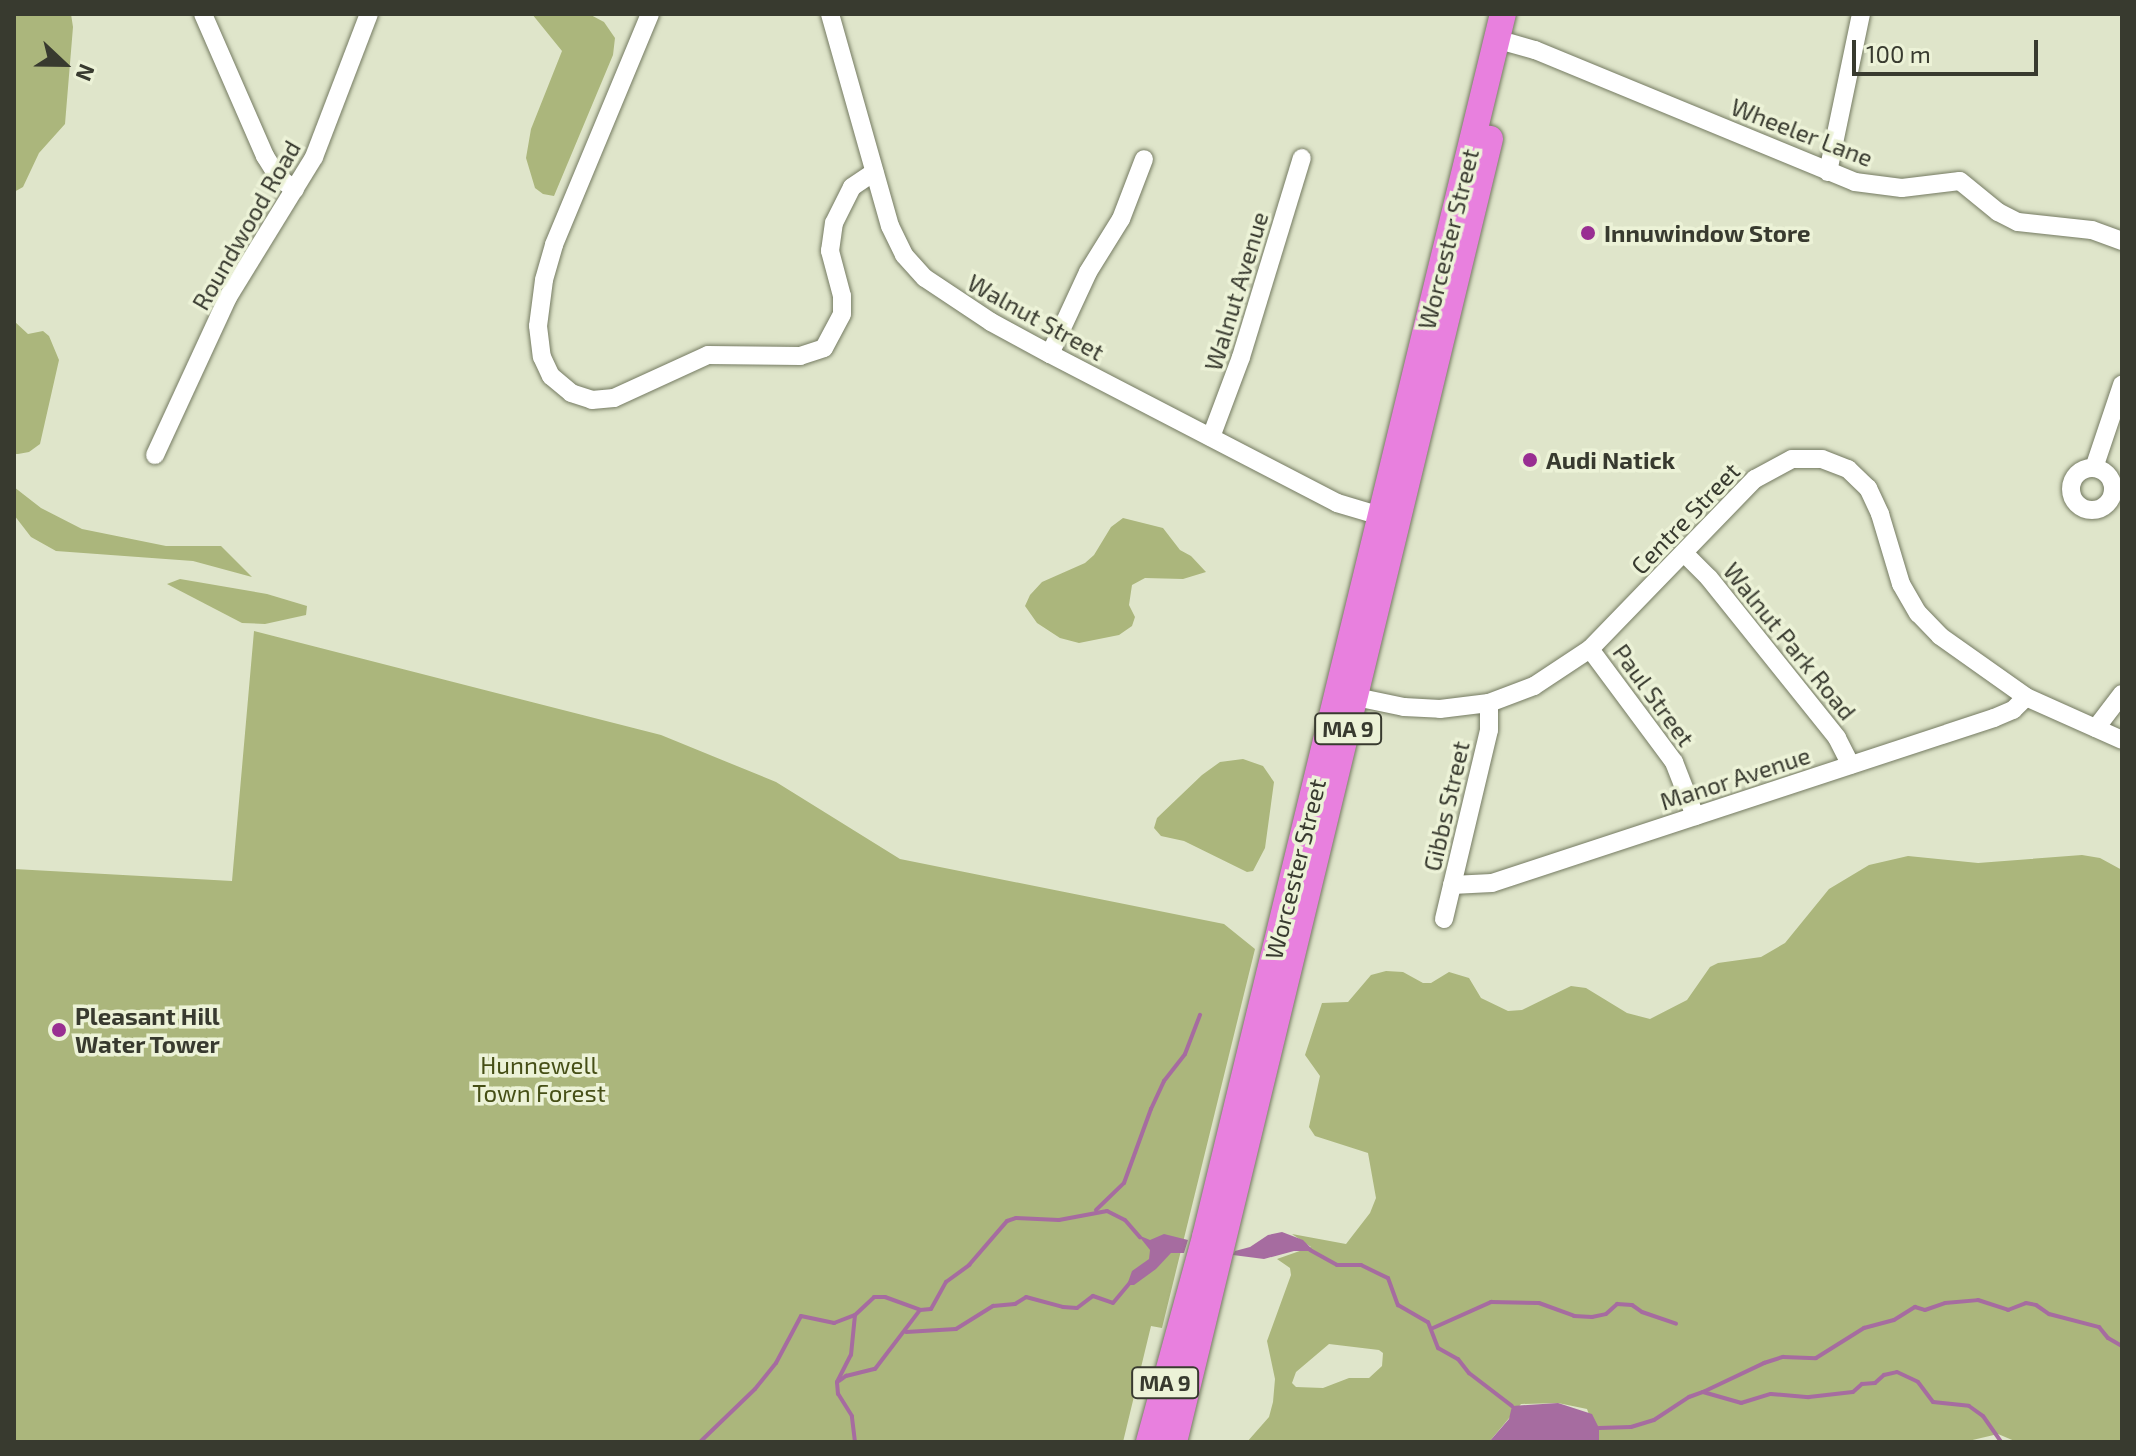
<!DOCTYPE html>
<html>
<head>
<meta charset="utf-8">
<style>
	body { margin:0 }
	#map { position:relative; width:2136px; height:1456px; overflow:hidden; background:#dfe5ca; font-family:"Exo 2",sans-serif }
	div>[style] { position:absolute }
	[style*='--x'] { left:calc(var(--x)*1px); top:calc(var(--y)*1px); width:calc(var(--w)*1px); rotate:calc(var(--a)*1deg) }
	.green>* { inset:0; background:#abb67c }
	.water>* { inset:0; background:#a66ca0 }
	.stream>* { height:4px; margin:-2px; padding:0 2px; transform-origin:2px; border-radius:2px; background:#a66ca0 }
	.roads { filter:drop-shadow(0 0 2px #757b62) drop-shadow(0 0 2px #757b62) }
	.minor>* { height:18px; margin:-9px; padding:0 9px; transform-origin:9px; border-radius:9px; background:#fff }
	.minor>.ring { margin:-9px; padding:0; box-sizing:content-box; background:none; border:18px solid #fff; border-radius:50% }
	.highway>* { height:26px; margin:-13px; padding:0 13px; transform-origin:13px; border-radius:13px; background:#e880de }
	.dots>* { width:22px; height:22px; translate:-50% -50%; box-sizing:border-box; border:4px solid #ecf2d7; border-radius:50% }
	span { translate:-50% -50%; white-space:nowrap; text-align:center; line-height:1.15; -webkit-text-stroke:7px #ecf2d7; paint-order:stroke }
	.shield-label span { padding:2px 6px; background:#ecf2d7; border:2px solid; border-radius:6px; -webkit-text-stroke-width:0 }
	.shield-label { font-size:22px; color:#383a2f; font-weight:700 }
	.street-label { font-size:24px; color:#383a2f }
	.poi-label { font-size:24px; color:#383a2f; font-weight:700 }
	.left { translate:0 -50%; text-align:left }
	.park-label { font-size:24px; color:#464f16 }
	.frame { position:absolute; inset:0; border:16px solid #383a2f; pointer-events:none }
	.north { position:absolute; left:24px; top:24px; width:80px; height:80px; -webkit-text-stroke:6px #ecf2d7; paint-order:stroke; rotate:112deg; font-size:22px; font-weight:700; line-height:32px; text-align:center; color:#383a2f }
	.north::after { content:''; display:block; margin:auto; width:28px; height:36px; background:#383a2f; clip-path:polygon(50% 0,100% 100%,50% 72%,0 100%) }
	.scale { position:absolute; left:1852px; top:40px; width:186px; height:36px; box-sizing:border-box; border:4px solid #383a2f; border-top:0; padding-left:10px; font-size:24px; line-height:28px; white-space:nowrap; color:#383a2f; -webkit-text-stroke:6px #ecf2d7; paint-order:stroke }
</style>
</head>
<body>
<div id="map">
	<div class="green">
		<i style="clip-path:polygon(14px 14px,71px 14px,73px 27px,65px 124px,39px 153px,23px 187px,14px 192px)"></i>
		<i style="clip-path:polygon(532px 14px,589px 14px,604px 22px,615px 38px,613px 55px,554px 196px,543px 194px,535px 188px,526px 158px,531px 129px,562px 51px)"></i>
		<i style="clip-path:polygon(14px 321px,28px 334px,43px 331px,49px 336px,59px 360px,40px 444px,29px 452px,18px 454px,14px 454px)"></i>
		<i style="clip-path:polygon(14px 487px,41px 508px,82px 529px,166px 546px,221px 546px,252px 577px,193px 561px,56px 551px,31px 537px,14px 515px)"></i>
		<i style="clip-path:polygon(1123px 518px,1163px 528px,1180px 550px,1191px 556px,1206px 572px,1183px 579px,1145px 578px,1132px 585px,1129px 605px,1135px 617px,1132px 626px,1119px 635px,1079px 643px,1060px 638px,1037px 623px,1025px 606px,1030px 595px,1042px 582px,1085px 563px,1094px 555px,1111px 527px)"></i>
		<i style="clip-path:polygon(180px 579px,267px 594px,307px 606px,306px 615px,265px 624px,242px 623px,167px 584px)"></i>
		<i style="clip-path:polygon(254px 631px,661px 735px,776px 782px,900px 859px,1224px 924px,1255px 949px,1162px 1328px,1151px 1326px,1123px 1442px,14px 1442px,14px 869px,232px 881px)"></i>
		<i style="clip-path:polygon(1243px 759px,1263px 766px,1274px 782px,1265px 848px,1253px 871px,1247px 872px,1184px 841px,1161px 836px,1154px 828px,1157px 818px,1202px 775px,1220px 762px)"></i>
		<i style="clip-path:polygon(evenodd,2082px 855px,2100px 858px,2122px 870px,2122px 1442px,2017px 1442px,1998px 1434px,1964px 1442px,1599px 1442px,1587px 1409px,1558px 1403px,1521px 1404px,1489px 1442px,1247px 1442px,1269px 1417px,1273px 1402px,1275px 1379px,1267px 1341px,1291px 1275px,1290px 1268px,1277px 1259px,1311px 1247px,1292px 1234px,1346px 1244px,1370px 1213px,1376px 1198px,1368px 1153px,1315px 1136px,1309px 1127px,1320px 1076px,1305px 1055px,1322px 1003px,1348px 1002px,1371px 975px,1386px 971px,1403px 972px,1423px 983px,1431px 983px,1449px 972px,1469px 978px,1481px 998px,1508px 1011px,1522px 1010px,1571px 986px,1586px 988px,1627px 1013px,1650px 1019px,1687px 1000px,1710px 967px,1718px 963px,1761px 957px,1785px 943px,1829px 889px,1869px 865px,1908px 856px,1978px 863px,2082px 855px,1329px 1344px,1379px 1350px,1383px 1353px,1382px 1366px,1369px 1378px,1349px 1378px,1323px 1388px,1296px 1387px,1292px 1383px,1296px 1372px,1329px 1344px)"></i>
	</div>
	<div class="water">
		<i style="clip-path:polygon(1282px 1232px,1303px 1240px,1314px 1251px,1294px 1251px,1264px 1259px,1233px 1255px,1235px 1251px,1250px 1247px,1268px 1235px)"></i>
		<i style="clip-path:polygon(1164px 1234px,1188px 1240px,1184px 1253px,1171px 1253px,1156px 1269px,1134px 1285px,1127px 1285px,1132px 1271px,1149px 1259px,1150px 1250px,1138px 1235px,1150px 1240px)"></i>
		<i style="clip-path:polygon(1558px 1403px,1592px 1414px,1599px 1428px,1599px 1442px,1489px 1442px,1509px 1419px,1512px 1406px)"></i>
	</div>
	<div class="stream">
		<i style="--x:1096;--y:1210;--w:39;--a:-44"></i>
		<i style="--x:1124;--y:1183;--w:79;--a:-70"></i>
		<i style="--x:1151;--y:1109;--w:31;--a:-65"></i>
		<i style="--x:1164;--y:1081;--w:34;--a:-52"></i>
		<i style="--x:1185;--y:1054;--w:42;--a:-69"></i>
		<i style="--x:1310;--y:1250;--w:31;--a:29"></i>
		<i style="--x:1337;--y:1265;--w:24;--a:0"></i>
		<i style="--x:1361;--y:1265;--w:30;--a:26"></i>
		<i style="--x:1388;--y:1278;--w:29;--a:70"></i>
		<i style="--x:1398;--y:1305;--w:34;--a:30"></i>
		<i style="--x:1428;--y:1322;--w:28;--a:69"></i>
		<i style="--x:1438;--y:1348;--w:23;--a:29"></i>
		<i style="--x:1458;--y:1359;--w:18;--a:52"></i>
		<i style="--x:1469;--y:1373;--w:54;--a:37.5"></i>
		<i style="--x:1433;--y:1328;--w:64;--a:-24.1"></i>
		<i style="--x:1491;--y:1302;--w:48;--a:1.2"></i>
		<i style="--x:1539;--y:1303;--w:37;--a:20"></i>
		<i style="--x:1574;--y:1316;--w:18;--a:3"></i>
		<i style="--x:1592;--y:1317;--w:14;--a:-12"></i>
		<i style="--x:1606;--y:1314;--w:15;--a:-42"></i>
		<i style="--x:1617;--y:1304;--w:15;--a:4"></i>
		<i style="--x:1632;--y:1305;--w:12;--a:35"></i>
		<i style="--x:1642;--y:1312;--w:36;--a:19"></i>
		<i style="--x:906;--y:1332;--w:50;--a:-3.4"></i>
		<i style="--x:956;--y:1329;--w:44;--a:-31.9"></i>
		<i style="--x:993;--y:1306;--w:22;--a:-5"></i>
		<i style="--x:1015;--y:1304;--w:13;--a:-32"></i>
		<i style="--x:1026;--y:1297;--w:38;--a:15"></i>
		<i style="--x:1063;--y:1307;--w:14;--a:4"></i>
		<i style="--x:1077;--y:1308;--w:20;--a:-37"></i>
		<i style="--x:1093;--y:1296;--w:21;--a:19"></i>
		<i style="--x:1113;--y:1303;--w:26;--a:-50"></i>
		<i style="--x:839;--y:1381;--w:9;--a:-36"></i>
		<i style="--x:846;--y:1376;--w:30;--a:-14"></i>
		<i style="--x:875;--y:1369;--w:74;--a:-52.7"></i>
		<i style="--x:1703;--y:1392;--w:68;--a:-25.4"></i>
		<i style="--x:1764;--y:1363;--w:20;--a:-18"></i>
		<i style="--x:1783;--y:1357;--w:33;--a:2"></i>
		<i style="--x:1816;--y:1358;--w:57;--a:-32"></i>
		<i style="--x:1864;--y:1328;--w:31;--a:-15"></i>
		<i style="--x:1894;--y:1320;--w:25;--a:-32"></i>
		<i style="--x:1915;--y:1307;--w:10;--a:17"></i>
		<i style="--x:1925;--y:1310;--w:21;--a:-19"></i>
		<i style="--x:1945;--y:1303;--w:33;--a:-5"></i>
		<i style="--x:1978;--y:1300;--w:32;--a:18"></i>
		<i style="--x:2008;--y:1310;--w:19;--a:-21"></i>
		<i style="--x:2026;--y:1303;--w:10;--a:11"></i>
		<i style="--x:2036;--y:1305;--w:16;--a:35"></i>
		<i style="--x:2049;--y:1314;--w:52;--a:14.6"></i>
		<i style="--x:2099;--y:1327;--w:14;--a:51"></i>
		<i style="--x:2108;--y:1338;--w:16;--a:30"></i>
		<i style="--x:1599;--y:1428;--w:32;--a:-2"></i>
		<i style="--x:1631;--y:1427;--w:24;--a:-17"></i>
		<i style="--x:1654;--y:1420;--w:42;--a:-33.3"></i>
		<i style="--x:1689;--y:1397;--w:15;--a:-20"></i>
		<i style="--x:1703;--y:1392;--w:40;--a:16"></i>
		<i style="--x:1741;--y:1403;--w:31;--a:-17"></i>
		<i style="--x:1771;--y:1394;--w:38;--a:5"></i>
		<i style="--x:1809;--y:1397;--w:44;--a:-6.5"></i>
		<i style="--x:1853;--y:1392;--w:12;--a:-42"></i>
		<i style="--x:1862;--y:1384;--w:13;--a:-4"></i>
		<i style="--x:1875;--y:1383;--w:12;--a:-42"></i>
		<i style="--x:1884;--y:1375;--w:13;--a:-13"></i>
		<i style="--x:1897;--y:1372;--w:23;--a:25"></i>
		<i style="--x:1918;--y:1382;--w:25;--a:53"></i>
		<i style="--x:1933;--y:1402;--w:36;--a:6"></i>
		<i style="--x:1969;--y:1406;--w:17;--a:36"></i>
		<i style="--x:1983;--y:1416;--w:32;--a:55"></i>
		<i style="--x:700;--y:1442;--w:76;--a:-43.9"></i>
		<i style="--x:755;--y:1389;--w:33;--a:-51"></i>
		<i style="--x:776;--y:1363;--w:53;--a:-62"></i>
		<i style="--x:801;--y:1316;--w:34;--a:12"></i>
		<i style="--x:834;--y:1323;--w:22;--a:-21"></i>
		<i style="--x:855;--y:1442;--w:26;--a:-97"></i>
		<i style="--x:852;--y:1416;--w:26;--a:-122"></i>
		<i style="--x:838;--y:1394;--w:12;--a:-95"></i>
		<i style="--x:837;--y:1382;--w:30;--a:-63"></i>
		<i style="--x:851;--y:1355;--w:40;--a:-84.3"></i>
		<i style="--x:855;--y:1315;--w:26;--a:-43"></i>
		<i style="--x:874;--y:1297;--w:11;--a:0"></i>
		<i style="--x:885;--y:1297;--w:37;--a:20"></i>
		<i style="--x:920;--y:1310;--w:11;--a:-5"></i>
		<i style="--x:931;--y:1309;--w:31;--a:-61"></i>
		<i style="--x:946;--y:1282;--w:29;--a:-36"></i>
		<i style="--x:969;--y:1265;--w:58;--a:-49.2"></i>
		<i style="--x:1007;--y:1221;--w:9;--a:-18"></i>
		<i style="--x:1016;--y:1218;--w:43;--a:2.7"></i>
		<i style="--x:1059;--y:1220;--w:49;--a:-10.6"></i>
		<i style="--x:1107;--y:1211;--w:20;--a:27"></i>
		<i style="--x:1125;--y:1220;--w:23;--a:49"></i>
	</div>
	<div class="roads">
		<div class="minor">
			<i style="--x:203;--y:14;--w:155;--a:66.4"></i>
			<i style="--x:265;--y:156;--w:25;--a:58"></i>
			<i style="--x:278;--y:177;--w:21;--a:37"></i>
			<i style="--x:650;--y:14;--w:250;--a:112.6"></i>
			<i style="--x:554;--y:245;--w:36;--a:106"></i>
			<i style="--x:544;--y:280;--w:46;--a:97.4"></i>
			<i style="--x:538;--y:326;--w:31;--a:83"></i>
			<i style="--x:542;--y:357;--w:21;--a:65"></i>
			<i style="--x:551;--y:376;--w:26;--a:40"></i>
			<i style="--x:571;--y:393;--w:22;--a:18"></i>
			<i style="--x:592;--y:400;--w:22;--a:-5"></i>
			<i style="--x:614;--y:398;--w:103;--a:-24.6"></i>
			<i style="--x:708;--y:355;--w:92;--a:0.6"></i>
			<i style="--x:800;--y:356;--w:25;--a:-18"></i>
			<i style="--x:824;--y:348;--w:38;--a:-62"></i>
			<i style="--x:842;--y:314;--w:18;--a:-90"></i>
			<i style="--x:842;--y:296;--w:47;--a:-104.9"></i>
			<i style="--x:830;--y:251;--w:28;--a:-82"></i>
			<i style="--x:834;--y:223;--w:40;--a:-63.4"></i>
			<i style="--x:852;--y:187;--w:27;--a:-34"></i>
			<i style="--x:830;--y:14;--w:220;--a:74.2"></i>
			<i style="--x:890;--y:226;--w:32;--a:64"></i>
			<i style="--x:904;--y:255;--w:31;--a:48"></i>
			<i style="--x:925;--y:278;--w:79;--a:33.7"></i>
			<i style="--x:991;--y:322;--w:67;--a:28.5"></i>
			<i style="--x:1050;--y:354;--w:323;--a:27.4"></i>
			<i style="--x:1337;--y:503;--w:46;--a:16.5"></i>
			<i style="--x:1510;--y:43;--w:26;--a:16"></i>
			<i style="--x:1535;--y:50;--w:346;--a:22.4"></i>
			<i style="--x:1855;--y:182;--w:47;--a:7.3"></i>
			<i style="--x:1902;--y:188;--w:58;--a:-6.9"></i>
			<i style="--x:1960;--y:181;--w:49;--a:39.2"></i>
			<i style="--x:1998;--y:212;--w:22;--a:27"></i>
			<i style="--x:2018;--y:222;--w:74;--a:6.2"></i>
			<i style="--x:2092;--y:230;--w:32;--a:20"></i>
			<i style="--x:1828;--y:172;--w:161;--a:-78.2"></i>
			<i style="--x:1050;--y:354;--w:90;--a:-65.1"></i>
			<i style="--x:1088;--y:272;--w:62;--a:-58.1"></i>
			<i style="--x:1121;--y:219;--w:64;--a:-69"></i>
			<i style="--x:1211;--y:437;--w:85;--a:-69.4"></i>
			<i style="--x:1241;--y:357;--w:208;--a:-73"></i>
			<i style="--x:155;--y:455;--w:174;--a:-65.2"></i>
			<i style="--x:228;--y:297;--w:164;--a:-58.4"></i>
			<i style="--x:314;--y:157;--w:153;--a:-69"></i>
			<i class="ring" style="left:2071px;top:468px;width:24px;height:24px"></i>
			<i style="--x:2094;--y:468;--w:88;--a:-71.4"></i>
			<i style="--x:1684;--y:553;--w:35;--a:45"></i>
			<i style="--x:1709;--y:578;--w:205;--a:51.3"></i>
			<i style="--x:1837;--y:738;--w:30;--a:63"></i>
			<i style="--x:1590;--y:649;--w:141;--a:53.4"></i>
			<i style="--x:1674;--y:762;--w:58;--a:68.7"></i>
			<i style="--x:1356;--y:697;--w:49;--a:11.8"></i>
			<i style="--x:1404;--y:707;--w:36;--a:3"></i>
			<i style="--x:1440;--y:709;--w:49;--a:-7"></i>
			<i style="--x:1489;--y:703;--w:48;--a:-20.7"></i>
			<i style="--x:1534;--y:686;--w:67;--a:-33.5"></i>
			<i style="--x:1590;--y:649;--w:237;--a:-45.9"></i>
			<i style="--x:1755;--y:479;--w:42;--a:-28.4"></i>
			<i style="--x:1792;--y:459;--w:30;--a:0"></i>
			<i style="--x:1822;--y:459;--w:28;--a:21"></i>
			<i style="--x:1848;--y:469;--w:28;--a:44"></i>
			<i style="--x:1868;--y:488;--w:29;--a:65"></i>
			<i style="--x:1880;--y:514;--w:73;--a:73.3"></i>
			<i style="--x:1901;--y:584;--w:34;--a:60"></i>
			<i style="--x:1918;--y:613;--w:32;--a:46"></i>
			<i style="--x:1940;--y:636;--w:105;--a:35.3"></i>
			<i style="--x:2026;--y:697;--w:105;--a:24.1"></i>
			<i style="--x:2096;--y:728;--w:43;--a:-52.6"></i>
			<i style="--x:1452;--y:885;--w:40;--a:-2.9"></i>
			<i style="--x:1492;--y:883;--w:528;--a:-18.19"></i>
			<i style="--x:1994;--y:718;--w:21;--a:-23"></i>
			<i style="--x:2013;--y:710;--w:18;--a:-45"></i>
			<i style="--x:1444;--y:919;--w:194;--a:-76.6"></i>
			<i style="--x:1489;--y:730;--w:27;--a:-90"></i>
		</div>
		<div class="highway">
			<i style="--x:1149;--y:1442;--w:213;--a:-74.7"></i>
			<i style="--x:1205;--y:1237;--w:1259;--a:-76.31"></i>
			<i style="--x:1174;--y:1442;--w:1341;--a:-76.37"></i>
		</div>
	</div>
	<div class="dots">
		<i style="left:1588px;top:233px;background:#992f92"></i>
		<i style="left:1530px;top:460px;background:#992f92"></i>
		<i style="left:59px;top:1030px;background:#992f92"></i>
	</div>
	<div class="shield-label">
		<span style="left:1348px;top:729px">MA 9</span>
		<span style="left:1165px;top:1383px">MA 9</span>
	</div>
	<div class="street-label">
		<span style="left:1802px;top:132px;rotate:21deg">Wheeler Lane</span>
		<span style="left:246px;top:225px;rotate:-60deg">Roundwood Road</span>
		<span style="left:1448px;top:239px;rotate:-76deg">Worcester Street</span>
		<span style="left:1236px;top:291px;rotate:-73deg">Walnut Avenue</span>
		<span style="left:1036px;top:317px;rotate:29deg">Walnut Street</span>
		<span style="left:1685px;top:518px;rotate:-46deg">Centre Street</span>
		<span style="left:1790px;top:641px;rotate:51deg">Walnut Park Road</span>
		<span style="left:1654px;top:695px;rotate:54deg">Paul Street</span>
		<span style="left:1735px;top:778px;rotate:-18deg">Manor Avenue</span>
		<span style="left:1446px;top:806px;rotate:-77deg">Gibbs Street</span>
		<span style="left:1295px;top:869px;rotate:-76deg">Worcester Street</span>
	</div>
	<div class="poi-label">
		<span class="left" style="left:1604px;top:233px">Innuwindow Store</span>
		<span class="left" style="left:1546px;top:460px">Audi Natick</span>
		<span class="left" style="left:75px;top:1030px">Pleasant Hill<br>Water Tower</span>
	</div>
	<div class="park-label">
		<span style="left:539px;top:1079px">Hunnewell<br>Town Forest</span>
	</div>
	<div class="frame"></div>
	<div class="north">N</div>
	<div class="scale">100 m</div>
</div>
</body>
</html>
